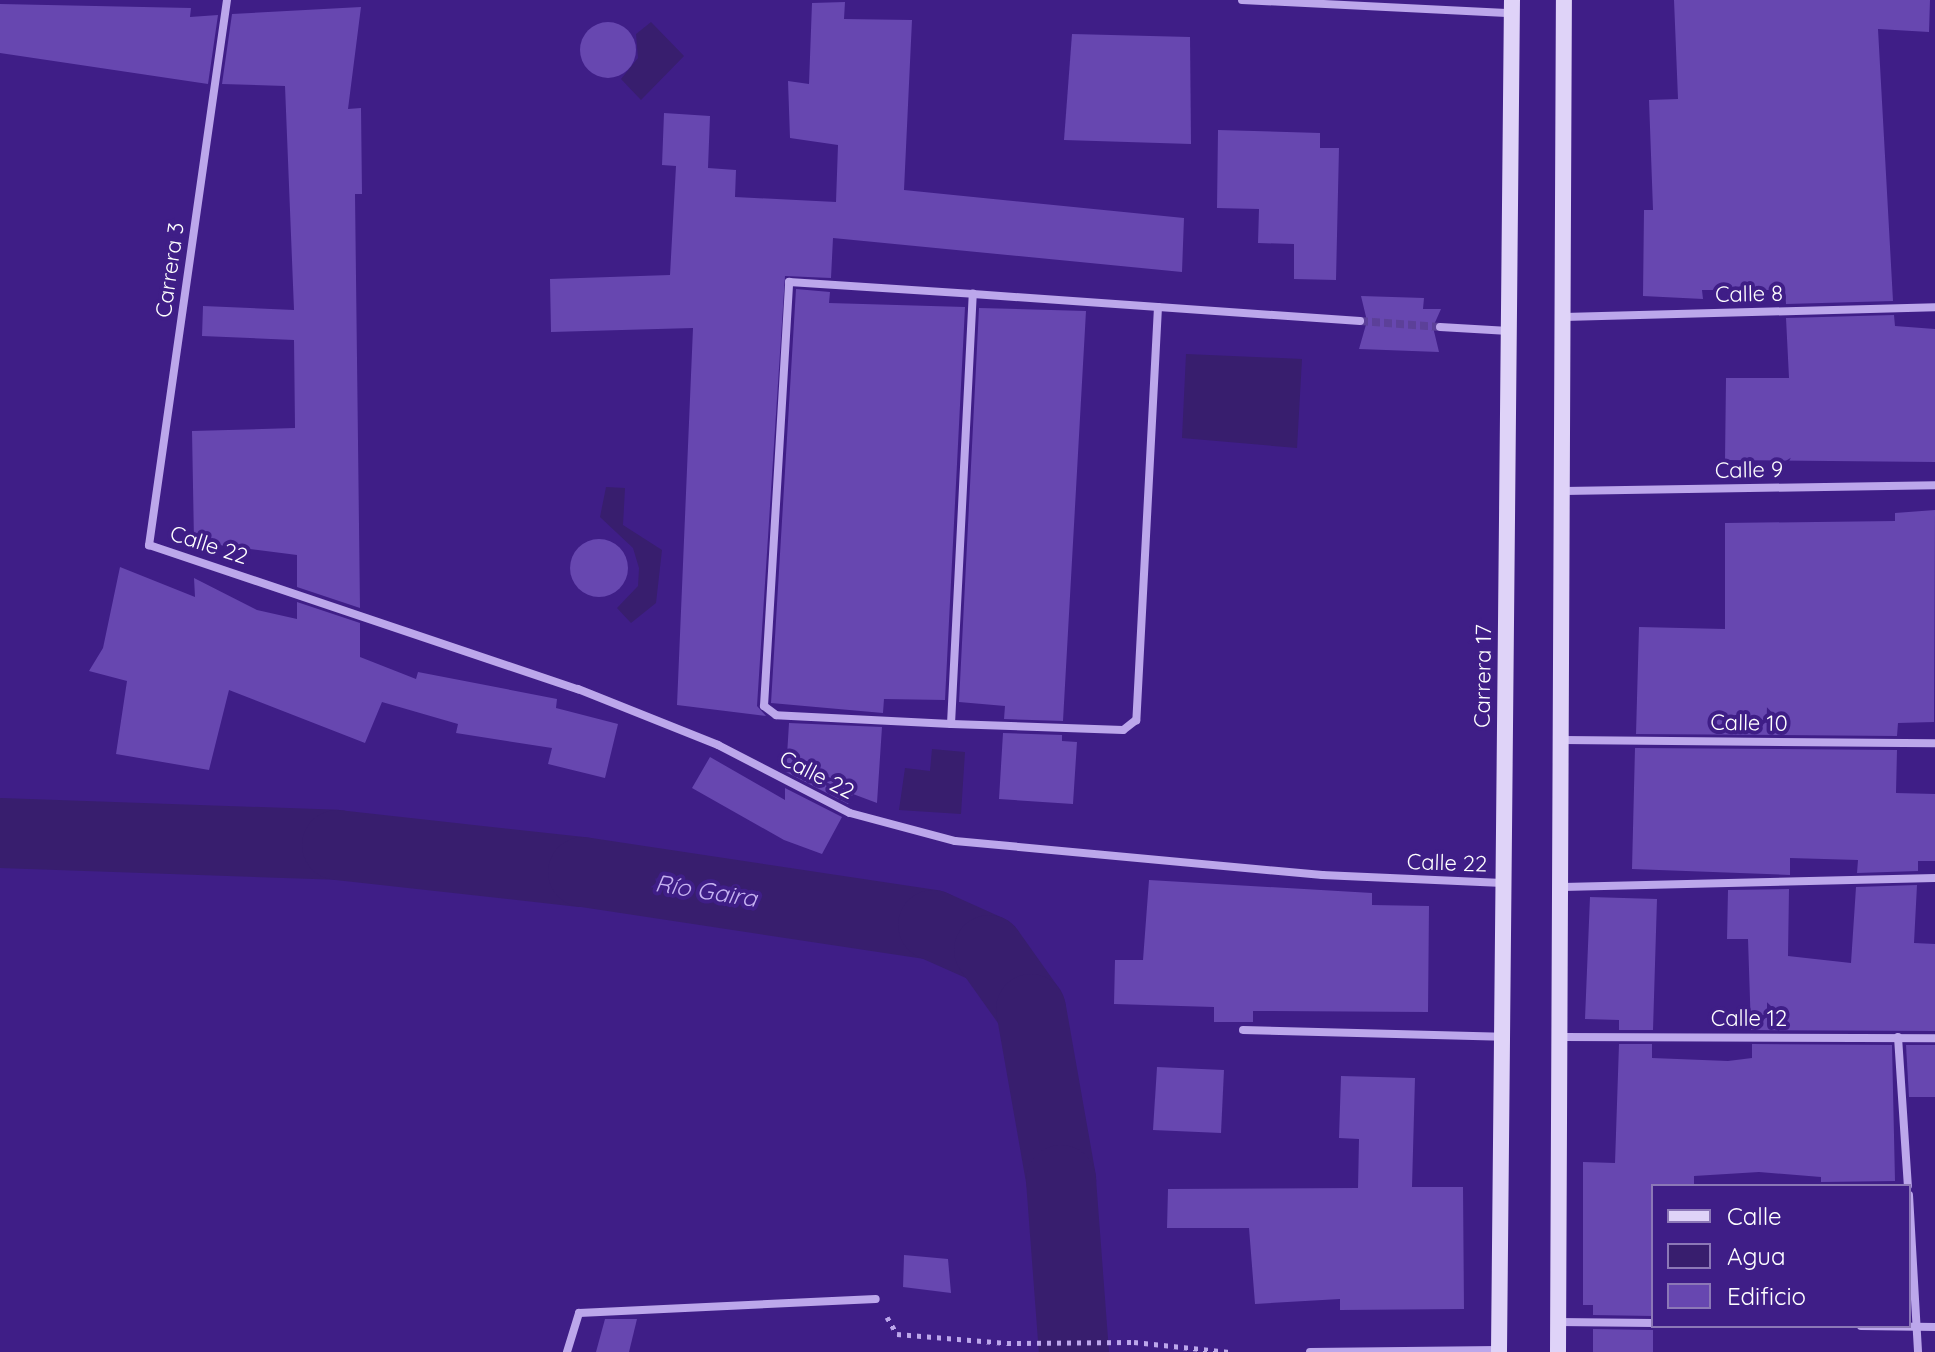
<!DOCTYPE html>
<html>
<head>
<meta charset="utf-8">
<style>
	body { margin:0 }
	#map { position:relative; width:1935px; height:1352px; overflow:hidden; background:#3f1e87; font-family:Quicksand,sans-serif }
	div>[style] { position:absolute }
	[style*='--x'] { left:calc(var(--x)*1px); top:calc(var(--y)*1px); width:calc(var(--w)*1px); rotate:calc(var(--a)*1deg) }
	.water>* { inset:0; background:#381e6e }
	.river>* { height:70px; margin:-35px; padding:0 35px; transform-origin:35px; border-radius:35px; background:#381e6e }
	.building>* { inset:0; background:#6747b0 }
	.round { border-radius:50% }
	.minor-tunnel>* { height:8px; margin-top:-4px; transform-origin:0; background:repeating-linear-gradient(90deg,#5c4099 0 8px,transparent 0 12px) }
	.path>* { height:5px; margin-top:-2.5px; transform-origin:0; background:repeating-linear-gradient(90deg,#bca7eb 0 4px,transparent 0 10px) }
	.minor>* { height:8px; margin:-4px; padding:0 4px; transform-origin:4px; border-radius:4px; background:#bca7eb }
	.secondary>* { height:16px; margin:-8px; padding:0 8px; transform-origin:8px; border-radius:8px; background:#dfd3f8 }
	span { translate:-50% -50%; white-space:nowrap; text-align:center; line-height:1.15; -webkit-text-stroke:8px #3f1e87; paint-order:stroke }
	.street-label { font-size:22px; color:#fff }
	.water-label { font-size:24px; color:#c6b3f2; font-style:italic }
	.legend { position:absolute; left:1651px; top:1184px; width:260px; height:144px; box-sizing:border-box; background:#3f1e87; border:2px solid #8c78b7; margin:0; padding:10px 14px; list-style:none; font-size:24px; color:#fff }
	.legend li { display:flex; align-items:center; gap:16px; height:40px }
	.legend b { width:40px; border:2px solid #8c78b7 }
</style>
</head>
<body>
<div id="map">
	<div class="water">
		<i style="clip-path:polygon(651px 22px,684px 56px,641px 100px,621px 79px,638px 58px,636px 34px)"></i>
		<i style="clip-path:polygon(1186px 354px,1302px 359px,1297px 448px,1182px 438px)"></i>
		<i style="clip-path:polygon(606px 487px,625px 488px,623px 525px,662px 550px,656px 603px,631px 623px,617px 608px,638px 586px,639px 568px,633px 548px,600px 517px)"></i>
		<i style="clip-path:polygon(932px 749px,965px 752px,961px 814px,899px 810px,905px 768px,930px 771px)"></i>
	</div>
	<div class="river">
		<i style="--x:0;--y:833;--w:337;--a:2"></i>
		<i style="--x:337;--y:845;--w:247;--a:6.3"></i>
		<i style="--x:583;--y:872;--w:354;--a:8.6"></i>
		<i style="--x:933;--y:925;--w:61;--a:24.1"></i>
		<i style="--x:989;--y:950;--w:72;--a:54.6"></i>
		<i style="--x:1031;--y:1009;--w:174;--a:80"></i>
		<i style="--x:1061;--y:1180;--w:172;--a:85.7"></i>
	</div>
	<div class="building">
		<i style="clip-path:polygon(1674px 0,1930px 0,1929px 32px,1878px 29px,1893px 301px,1786px 304px,1785px 290px,1702px 290px,1703px 299px,1643px 296px,1644px 210px,1653px 210px,1649px 100px,1678px 99px)"></i>
		<i style="clip-path:polygon(845px 2px,844px 19px,912px 20px,904px 190px,1184px 218px,1182px 272px,833px 238px,831px 278px,785px 276px,757px 706px,766px 716px,677px 705px,693px 328px,551px 332px,550px 279px,670px 275px,676px 166px,662px 165px,664px 113px,710px 116px,708px 168px,736px 170px,735px 197px,836px 202px,838px 145px,790px 138px,788px 81px,809px 84px,812px 3px)"></i>
		<i style="clip-path:polygon(0 4px,191px 8px,190px 17px,218px 15px,208px 84px,0 53px)"></i>
		<i style="clip-path:polygon(361px 7px,348px 109px,361px 108px,362px 194px,355px 194px,360px 608px,297px 587px,297px 555px,194px 542px,192px 431px,295px 428px,294px 340px,202px 336px,203px 306px,294px 310px,285px 86px,222px 84px,232px 14px)"></i>
		<i class="round" style="left:580px;top:22px;width:56px;height:56px"></i>
		<i style="clip-path:polygon(1072px 34px,1190px 37px,1191px 144px,1064px 140px)"></i>
		<i style="clip-path:polygon(1218px 130px,1320px 133px,1320px 148px,1339px 148px,1336px 280px,1294px 279px,1294px 244px,1258px 243px,1259px 209px,1217px 208px)"></i>
		<i style="clip-path:polygon(796px 289px,830px 292px,829px 303px,965px 307px,945px 700px,884px 699px,883px 713px,771px 703px)"></i>
		<i style="clip-path:polygon(1361px 296px,1424px 298px,1423px 309px,1441px 309px,1433px 327px,1439px 352px,1359px 349px,1367px 321px)"></i>
		<i style="clip-path:polygon(979px 308px,1086px 311px,1063px 721px,1004px 719px,1005px 706px,959px 702px)"></i>
		<i style="clip-path:polygon(1894px 315px,1895px 326px,1935px 329px,1935px 462px,1725px 460px,1726px 378px,1789px 378px,1786px 318px)"></i>
		<i style="clip-path:polygon(1935px 510px,1934px 722px,1898px 723px,1897px 736px,1636px 734px,1639px 627px,1725px 629px,1725px 523px,1895px 521px,1895px 513px)"></i>
		<i class="round" style="left:570px;top:539px;width:58px;height:58px"></i>
		<i style="clip-path:polygon(120px 567px,195px 597px,194px 578px,257px 610px,297px 619px,297px 602px,360px 623px,360px 657px,416px 679px,418px 672px,557px 699px,556px 708px,618px 724px,605px 778px,548px 764px,552px 748px,456px 733px,458px 724px,382px 702px,365px 743px,229px 690px,209px 770px,116px 754px,127px 681px,89px 671px,103px 648px)"></i>
		<i style="clip-path:polygon(789px 723px,882px 727px,877px 803px,853px 794px,848px 804px,786px 772px)"></i>
		<i style="clip-path:polygon(1003px 733px,1062px 735px,1062px 741px,1077px 742px,1073px 804px,999px 799px)"></i>
		<i style="clip-path:polygon(1635px 748px,1897px 750px,1896px 793px,1935px 794px,1935px 861px,1918px 861px,1918px 871px,1857px 873px,1858px 860px,1790px 858px,1790px 875px,1632px 869px)"></i>
		<i style="clip-path:polygon(710px 757px,785px 800px,785px 788px,842px 817px,822px 854px,784px 840px,692px 788px)"></i>
		<i style="clip-path:polygon(1149px 880px,1372px 893px,1372px 905px,1429px 906px,1428px 1012px,1253px 1011px,1253px 1022px,1214px 1022px,1214px 1007px,1114px 1004px,1115px 960px,1143px 960px)"></i>
		<i style="clip-path:polygon(1917px 885px,1914px 943px,1935px 944px,1935px 1031px,1751px 1030px,1748px 939px,1727px 939px,1728px 890px,1789px 889px,1788px 956px,1851px 963px,1856px 887px)"></i>
		<i style="clip-path:polygon(1590px 897px,1657px 899px,1653px 1030px,1619px 1030px,1619px 1020px,1585px 1019px)"></i>
		<i style="clip-path:polygon(1619px 1044px,1652px 1044px,1652px 1058px,1728px 1061px,1752px 1058px,1752px 1044px,1892px 1045px,1895px 1181px,1821px 1182px,1821px 1177px,1759px 1172px,1694px 1176px,1694px 1186px,1653px 1186px,1653px 1316px,1593px 1315px,1593px 1305px,1583px 1305px,1583px 1162px,1615px 1163px)"></i>
		<i style="clip-path:polygon(1906px 1045px,1935px 1045px,1935px 1097px,1909px 1097px)"></i>
		<i style="clip-path:polygon(1157px 1067px,1224px 1070px,1221px 1133px,1153px 1130px)"></i>
		<i style="clip-path:polygon(1341px 1076px,1415px 1078px,1412px 1187px,1463px 1187px,1464px 1309px,1340px 1310px,1340px 1299px,1255px 1304px,1249px 1228px,1167px 1228px,1168px 1189px,1358px 1188px,1359px 1139px,1339px 1138px)"></i>
		<i style="clip-path:polygon(904px 1255px,948px 1259px,951px 1293px,903px 1287px)"></i>
		<i style="clip-path:polygon(605px 1319px,637px 1319px,629px 1352px,596px 1352px)"></i>
		<i style="clip-path:polygon(1593px 1329px,1653px 1330px,1653px 1352px,1593px 1352px)"></i>
	</div>
	<div class="minor-tunnel">
		<i style="--x:1360;--y:321;--w:80;--a:4.3"></i>
	</div>
	<div class="path">
		<i style="--x:887;--y:1317;--w:20;--a:60"></i>
		<i style="--x:897;--y:1334;--w:110;--a:4.7"></i>
		<i style="--x:1007;--y:1343;--w:127;--a:-0.5"></i>
		<i style="--x:1134;--y:1342;--w:96;--a:6"></i>
	</div>
	<div class="minor">
		<i style="--x:227;--y:0;--w:551;--a:98.14"></i>
		<i style="--x:149;--y:545;--w:453;--a:18.6"></i>
		<i style="--x:578;--y:689;--w:151;--a:21.8"></i>
		<i style="--x:718;--y:745;--w:148;--a:27.3"></i>
		<i style="--x:850;--y:813;--w:109;--a:14.9"></i>
		<i style="--x:955;--y:841;--w:369;--a:5.3"></i>
		<i style="--x:1322;--y:875;--w:181;--a:2.5"></i>
		<i style="--x:1242;--y:0;--w:270;--a:2.8"></i>
		<i style="--x:1158;--y:307;--w:414;--a:93"></i>
		<i style="--x:1136;--y:720;--w:16;--a:142"></i>
		<i style="--x:1123;--y:730;--w:172;--a:-178"></i>
		<i style="--x:951;--y:724;--w:175;--a:-177.1"></i>
		<i style="--x:776;--y:715;--w:15;--a:-143"></i>
		<i style="--x:764;--y:706;--w:425;--a:-86.6"></i>
		<i style="--x:789;--y:282;--w:184;--a:3.7"></i>
		<i style="--x:973;--y:294;--w:388;--a:4"></i>
		<i style="--x:1564;--y:317;--w:371;--a:-1.5"></i>
		<i style="--x:1440;--y:327;--w:69;--a:3.3"></i>
		<i style="--x:1564;--y:491;--w:371;--a:-0.9"></i>
		<i style="--x:951;--y:724;--w:431;--a:-87.1"></i>
		<i style="--x:1563;--y:740;--w:372;--a:0.5"></i>
		<i style="--x:1563;--y:887;--w:372;--a:-1.4"></i>
		<i style="--x:1243;--y:1030;--w:259;--a:1.5"></i>
		<i style="--x:1563;--y:1037;--w:372;--a:0.2"></i>
		<i style="--x:1898;--y:1037;--w:149;--a:86.2"></i>
		<i style="--x:1909;--y:1195;--w:157;--a:86.7"></i>
		<i style="--x:1558;--y:1322;--w:95;--a:0.6"></i>
		<i style="--x:1861;--y:1326;--w:74;--a:0.8"></i>
		<i style="--x:567;--y:1352;--w:41;--a:-72.9"></i>
		<i style="--x:579;--y:1313;--w:297;--a:-2.7"></i>
		<i style="--x:1310;--y:1352;--w:189;--a:-0.6"></i>
	</div>
	<div class="secondary">
		<i style="--x:1499;--y:1352;--w:1352;--a:-89.45"></i>
		<i style="--x:1558;--y:1352;--w:1352;--a:-89.75"></i>
	</div>
	<div class="street-label">
		<span style="left:170px;top:270px;rotate:-82deg">Carrera 3</span>
		<span style="left:1749px;top:294px;rotate:-1deg">Calle 8</span>
		<span style="left:1749px;top:470px;rotate:-1deg">Calle 9</span>
		<span style="left:209px;top:545px;rotate:18deg">Calle 22</span>
		<span style="left:1483px;top:676px;rotate:-89deg">Carrera 17</span>
		<span style="left:1749px;top:723px;rotate:1deg">Calle 10</span>
		<span style="left:817px;top:775px;rotate:27deg">Calle 22</span>
		<span style="left:1447px;top:863px;rotate:2deg">Calle 22</span>
		<span style="left:1749px;top:1019px">Calle 12</span>
	</div>
	<div class="water-label">
		<span style="left:706px;top:891px;rotate:9deg">Río Gaira</span>
	</div>
	<ul class="legend">
	<li><b style="height:10px;background:#dfd3f8"></b>Calle</li>
	<li><b style="height:22px;background:#381e6e"></b>Agua</li>
	<li><b style="height:22px;background:#6747b0"></b>Edificio</li>
	</ul>
</div>
</body>
</html>
